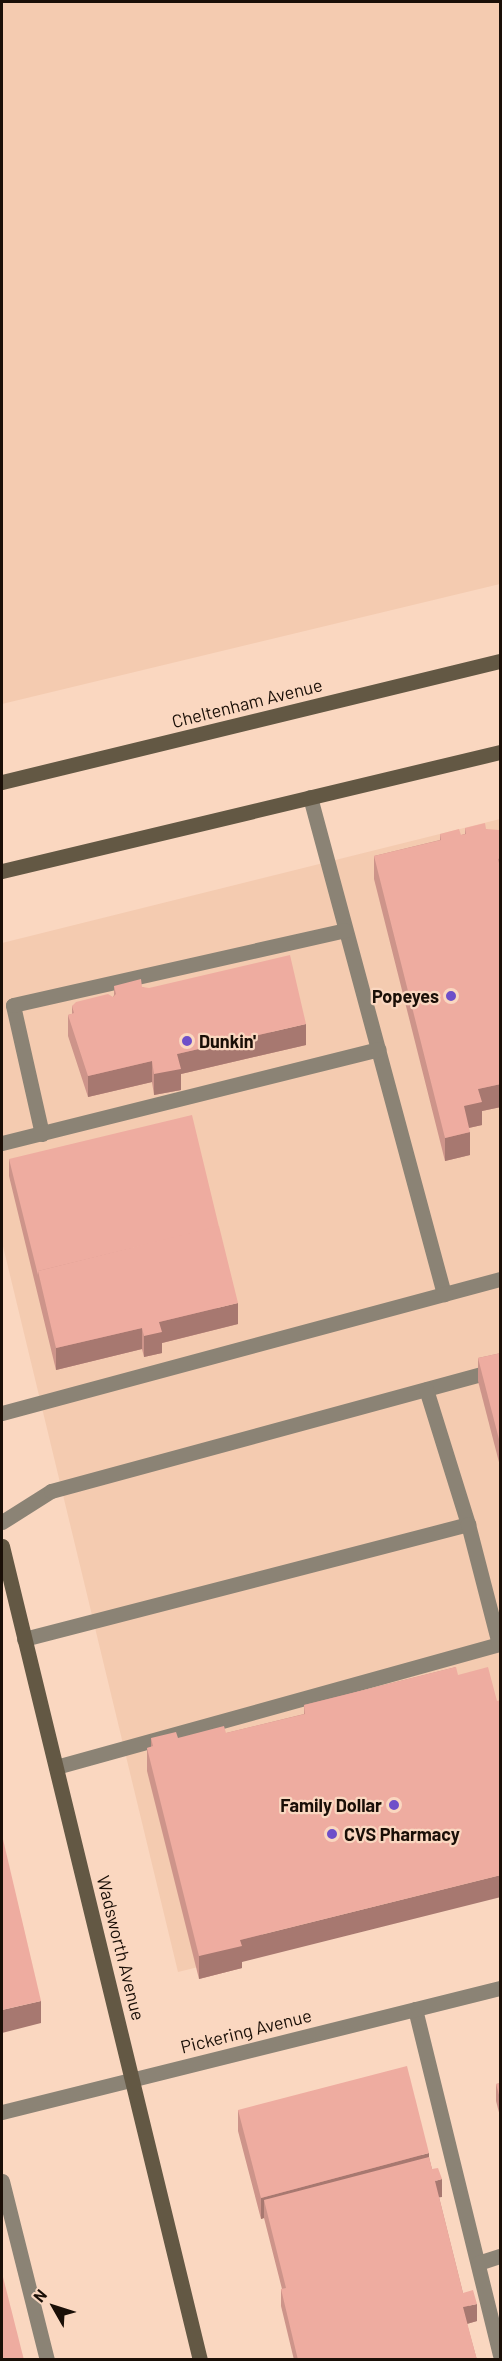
<!DOCTYPE html>
<html>
<head>
<meta charset="utf-8">
<style>
	body { margin:0 }
	#map { position:relative; width:502px; height:2361px; overflow:hidden; background:#fad7c0; font-family:Barlow,sans-serif }
	div>[style] { position:absolute }
	[style*='--x'] { left:calc(var(--x)*1px); top:calc(var(--y)*1px); width:calc(var(--w)*1px); rotate:calc(var(--a)*1deg) }
	.built>* { inset:0; background:#f4cbb0 }
	.service>* { height:15px; margin:-7.5px; padding:0 7.5px; transform-origin:7.5px; border-radius:7.5px; background:#8b8375 }
	.minor>* { height:15px; margin:-7.5px; padding:0 7.5px; transform-origin:7.5px; border-radius:7.5px; background:#8b8375 }
	.secondary>* { height:15px; margin:-7.5px; padding:0 7.5px; transform-origin:7.5px; border-radius:7.5px; background:#635844 }
	.wall>* { inset:0; background:#cd948a }
	.shaded-wall>* { inset:0; background:#a77870 }
	.building>* { inset:0; background:#eeaca0 }
	.dots>* { width:16px; height:16px; translate:-50% -50%; box-sizing:border-box; border:3px solid #fad7c0; border-radius:50% }
	span { translate:-50% -50%; white-space:nowrap; text-align:center; line-height:1.15; -webkit-text-stroke:4.5px #fad7c0; paint-order:stroke }
	.street-label { font-size:18px; color:#1a0f07 }
	.poi-label { font-size:18px; color:#1a0f07; font-weight:700 }
	.right { translate:-100% -50%; text-align:right }
	.left { translate:0 -50%; text-align:left }
	.frame { position:absolute; inset:0; border:3px solid #1a0f07; pointer-events:none }
	.north { position:absolute; left:24px; top:2277px; width:60px; height:60px; -webkit-text-stroke:4px #fad7c0; paint-order:stroke; rotate:309deg; font-size:16px; font-weight:700; line-height:24px; text-align:center; color:#1a0f07 }
	.north::after { content:''; display:block; margin:auto; width:21px; height:27px; background:#1a0f07; clip-path:polygon(50% 0,100% 100%,50% 72%,0 100%) }
</style>
</head>
<body>
<div id="map">
	<div class="built">
		<i style="clip-path:polygon(2px 2px,500px 2px,500px 584px,2px 704px)"></i>
		<i style="clip-path:polygon(500px 819px,500px 1893px,178px 1972px,2px 1242px,2px 943px)"></i>
	</div>
	<div class="service">
		<i style="--x:310;--y:797;--w:515;--a:74.91"></i>
		<i style="--x:42;--y:1134;--w:132;--a:-102.7"></i>
		<i style="--x:13;--y:1005;--w:340;--a:-12.7"></i>
		<i style="--x:2;--y:1143;--w:388;--a:-14"></i>
		<i style="--x:2;--y:1413;--w:516;--a:-15.06"></i>
		<i style="--x:2;--y:1522;--w:58;--a:-32.3"></i>
		<i style="--x:51;--y:1491;--w:465;--a:-15.2"></i>
		<i style="--x:24;--y:1639;--w:459;--a:-14.5"></i>
		<i style="--x:468;--y:1524;--w:141;--a:-107.3"></i>
		<i style="--x:56;--y:1767;--w:460;--a:-15.5"></i>
		<i style="--x:499;--y:1644;--w:124;--a:-104.5"></i>
		<i style="--x:415;--y:2009;--w:356;--a:76.2"></i>
		<i style="--x:2;--y:2181;--w:185;--a:75.9"></i>
		<i style="--x:478;--y:2263;--w:23;--a:-18"></i>
	</div>
	<div class="minor">
		<i style="--x:2;--y:2112;--w:513;--a:-13.98"></i>
	</div>
	<div class="secondary">
		<i style="--x:2;--y:782;--w:512;--a:-13.66"></i>
		<i style="--x:2;--y:871;--w:512;--a:-13.44"></i>
		<i style="--x:2;--y:1546;--w:838;--a:76.33"></i>
	</div>
	<div class="wall">
		<i style="clip-path:polygon(465px 828px,486px 829px,501px 837px,501px 1107px,482px 1111px,482px 1125px,469px 1128px,470px 1155px,445px 1161px,374px 879px,374px 856px,440px 840px,440px 834px,461px 835px,465px 834px)"></i>
		<i style="clip-path:polygon(114px 986px,142px 987px,306px 1045px,181px 1074px,181px 1090px,154px 1095px,152px 1082px,88px 1097px,68px 1036px,68px 1015px,72px 1014px,72px 1006px,113px 997px,114px 995px)"></i>
		<i style="clip-path:polygon(9px 1159px,238px 1324px,162px 1343px,162px 1353px,144px 1357px,142px 1349px,56px 1370px,9px 1176px)"></i>
		<i style="clip-path:polygon(501px 1353px,501px 1470px,478px 1381px,478px 1358px)"></i>
		<i style="clip-path:polygon(456px 1667px,242px 1962px,242px 1968px,199px 1979px,147px 1771px,147px 1748px,151px 1747px,151px 1738px,178px 1738px,226px 1733px,304px 1714px,304px 1705px)"></i>
		<i style="clip-path:polygon(501px 2083px,501px 2120px,496px 2101px,496px 2084px)"></i>
		<i style="clip-path:polygon(238px 2110px,429px 2157px,432px 2169px,442px 2197px,439px 2197px,463px 2293px,477px 2321px,467px 2324px,477px 2360px,294px 2360px,281px 2306px,281px 2289px,282px 2289px,264px 2218px,261px 2219px,238px 2131px)"></i>
	</div>
	<div class="shaded-wall">
		<i style="clip-path:polygon(306px 1024px,306px 1045px,181px 1074px,181px 1090px,154px 1095px,154px 1074px,177px 1054px)"></i>
		<i style="clip-path:polygon(152px 1061px,152px 1082px,88px 1097px,88px 1076px)"></i>
		<i style="clip-path:polygon(501px 1084px,501px 1107px,482px 1111px,482px 1125px,464px 1129px,464px 1106px,478px 1089px)"></i>
		<i style="clip-path:polygon(470px 1132px,470px 1155px,445px 1161px,445px 1138px)"></i>
		<i style="clip-path:polygon(238px 1303px,238px 1324px,162px 1343px,162px 1353px,144px 1357px,144px 1336px,159px 1322px)"></i>
		<i style="clip-path:polygon(142px 1328px,142px 1349px,56px 1370px,56px 1348px)"></i>
		<i style="clip-path:polygon(501px 1875px,501px 1897px,242px 1962px,242px 1968px,199px 1979px,199px 1956px,240px 1940px)"></i>
		<i style="clip-path:polygon(41px 2001px,41px 2023px,2px 2033px,2px 2010px)"></i>
		<i style="clip-path:polygon(429px 2153px,429px 2174px,264px 2200px,264px 2218px,261px 2219px,261px 2198px)"></i>
		<i style="clip-path:polygon(442px 2179px,442px 2197px,435px 2198px,435px 2181px)"></i>
		<i style="clip-path:polygon(477px 2304px,477px 2321px,463px 2325px,463px 2307px)"></i>
	</div>
	<div class="building">
		<i style="clip-path:polygon(485px 823px,486px 829px,499px 830px,501px 837px,501px 858px,498px 859px,499px 863px,501px 862px,501px 1084px,478px 1089px,482px 1102px,464px 1106px,470px 1132px,445px 1138px,374px 856px,441px 840px,440px 834px,459px 829px,461px 835px,466px 834px,465px 828px)"></i>
		<i style="clip-path:polygon(290px 955px,306px 1024px,177px 1054px,181px 1069px,154px 1074px,152px 1061px,88px 1076px,68px 1015px,74px 1013px,72px 1006px,76px 1002px,108px 994px,113px 997px,116px 994px,114px 986px,141px 979px,142px 987px,149px 988px)"></i>
		<i style="clip-path:polygon(192px 1115px,219px 1227px,38px 1271px,38px 1275px,9px 1159px)"></i>
		<i style="clip-path:polygon(219px 1226px,238px 1303px,159px 1322px,162px 1332px,144px 1336px,142px 1328px,56px 1348px,38px 1271px)"></i>
		<i style="clip-path:polygon(501px 1353px,501px 1447px,478px 1358px)"></i>
		<i style="clip-path:polygon(456px 1667px,458px 1675px,488px 1667px,497px 1701px,501px 1700px,501px 1875px,240px 1940px,242px 1946px,199px 1956px,147px 1748px,153px 1746px,151px 1738px,176px 1732px,178px 1738px,224px 1726px,226px 1733px,305px 1714px,304px 1705px)"></i>
		<i style="clip-path:polygon(2px 1835px,41px 2001px,2px 2010px)"></i>
		<i style="clip-path:polygon(407px 2066px,429px 2153px,261px 2198px,238px 2110px)"></i>
		<i style="clip-path:polygon(501px 2083px,501px 2102px,496px 2084px)"></i>
		<i style="clip-path:polygon(429px 2157px,432px 2169px,438px 2168px,442px 2179px,435px 2181px,463px 2293px,473px 2290px,477px 2304px,463px 2307px,477px 2360px,298px 2360px,281px 2289px,286px 2288px,264px 2200px)"></i>
		<i style="clip-path:polygon(2px 2273px,24px 2360px,2px 2360px)"></i>
	</div>
	<div class="dots">
		<i style="left:451px;top:996px;background:#6e4fc9"></i>
		<i style="left:187px;top:1041px;background:#6e4fc9"></i>
		<i style="left:394px;top:1805px;background:#6e4fc9"></i>
		<i style="left:332px;top:1834px;background:#6e4fc9"></i>
	</div>
	<div class="street-label">
		<span style="left:247px;top:703px;rotate:-14deg">Cheltenham Avenue</span>
		<span style="left:121px;top:1948px;rotate:76deg">Wadsworth Avenue</span>
		<span style="left:246px;top:2031px;rotate:-14deg">Pickering Avenue</span>
	</div>
	<div class="poi-label">
		<span class="right" style="left:439px;top:996px">Popeyes</span>
		<span class="left" style="left:199px;top:1041px">Dunkin'</span>
		<span class="right" style="left:382px;top:1805px">Family Dollar</span>
		<span class="left" style="left:344px;top:1834px">CVS Pharmacy</span>
	</div>
	<div class="frame"></div>
	<div class="north">N</div>
</div>
</body>
</html>
